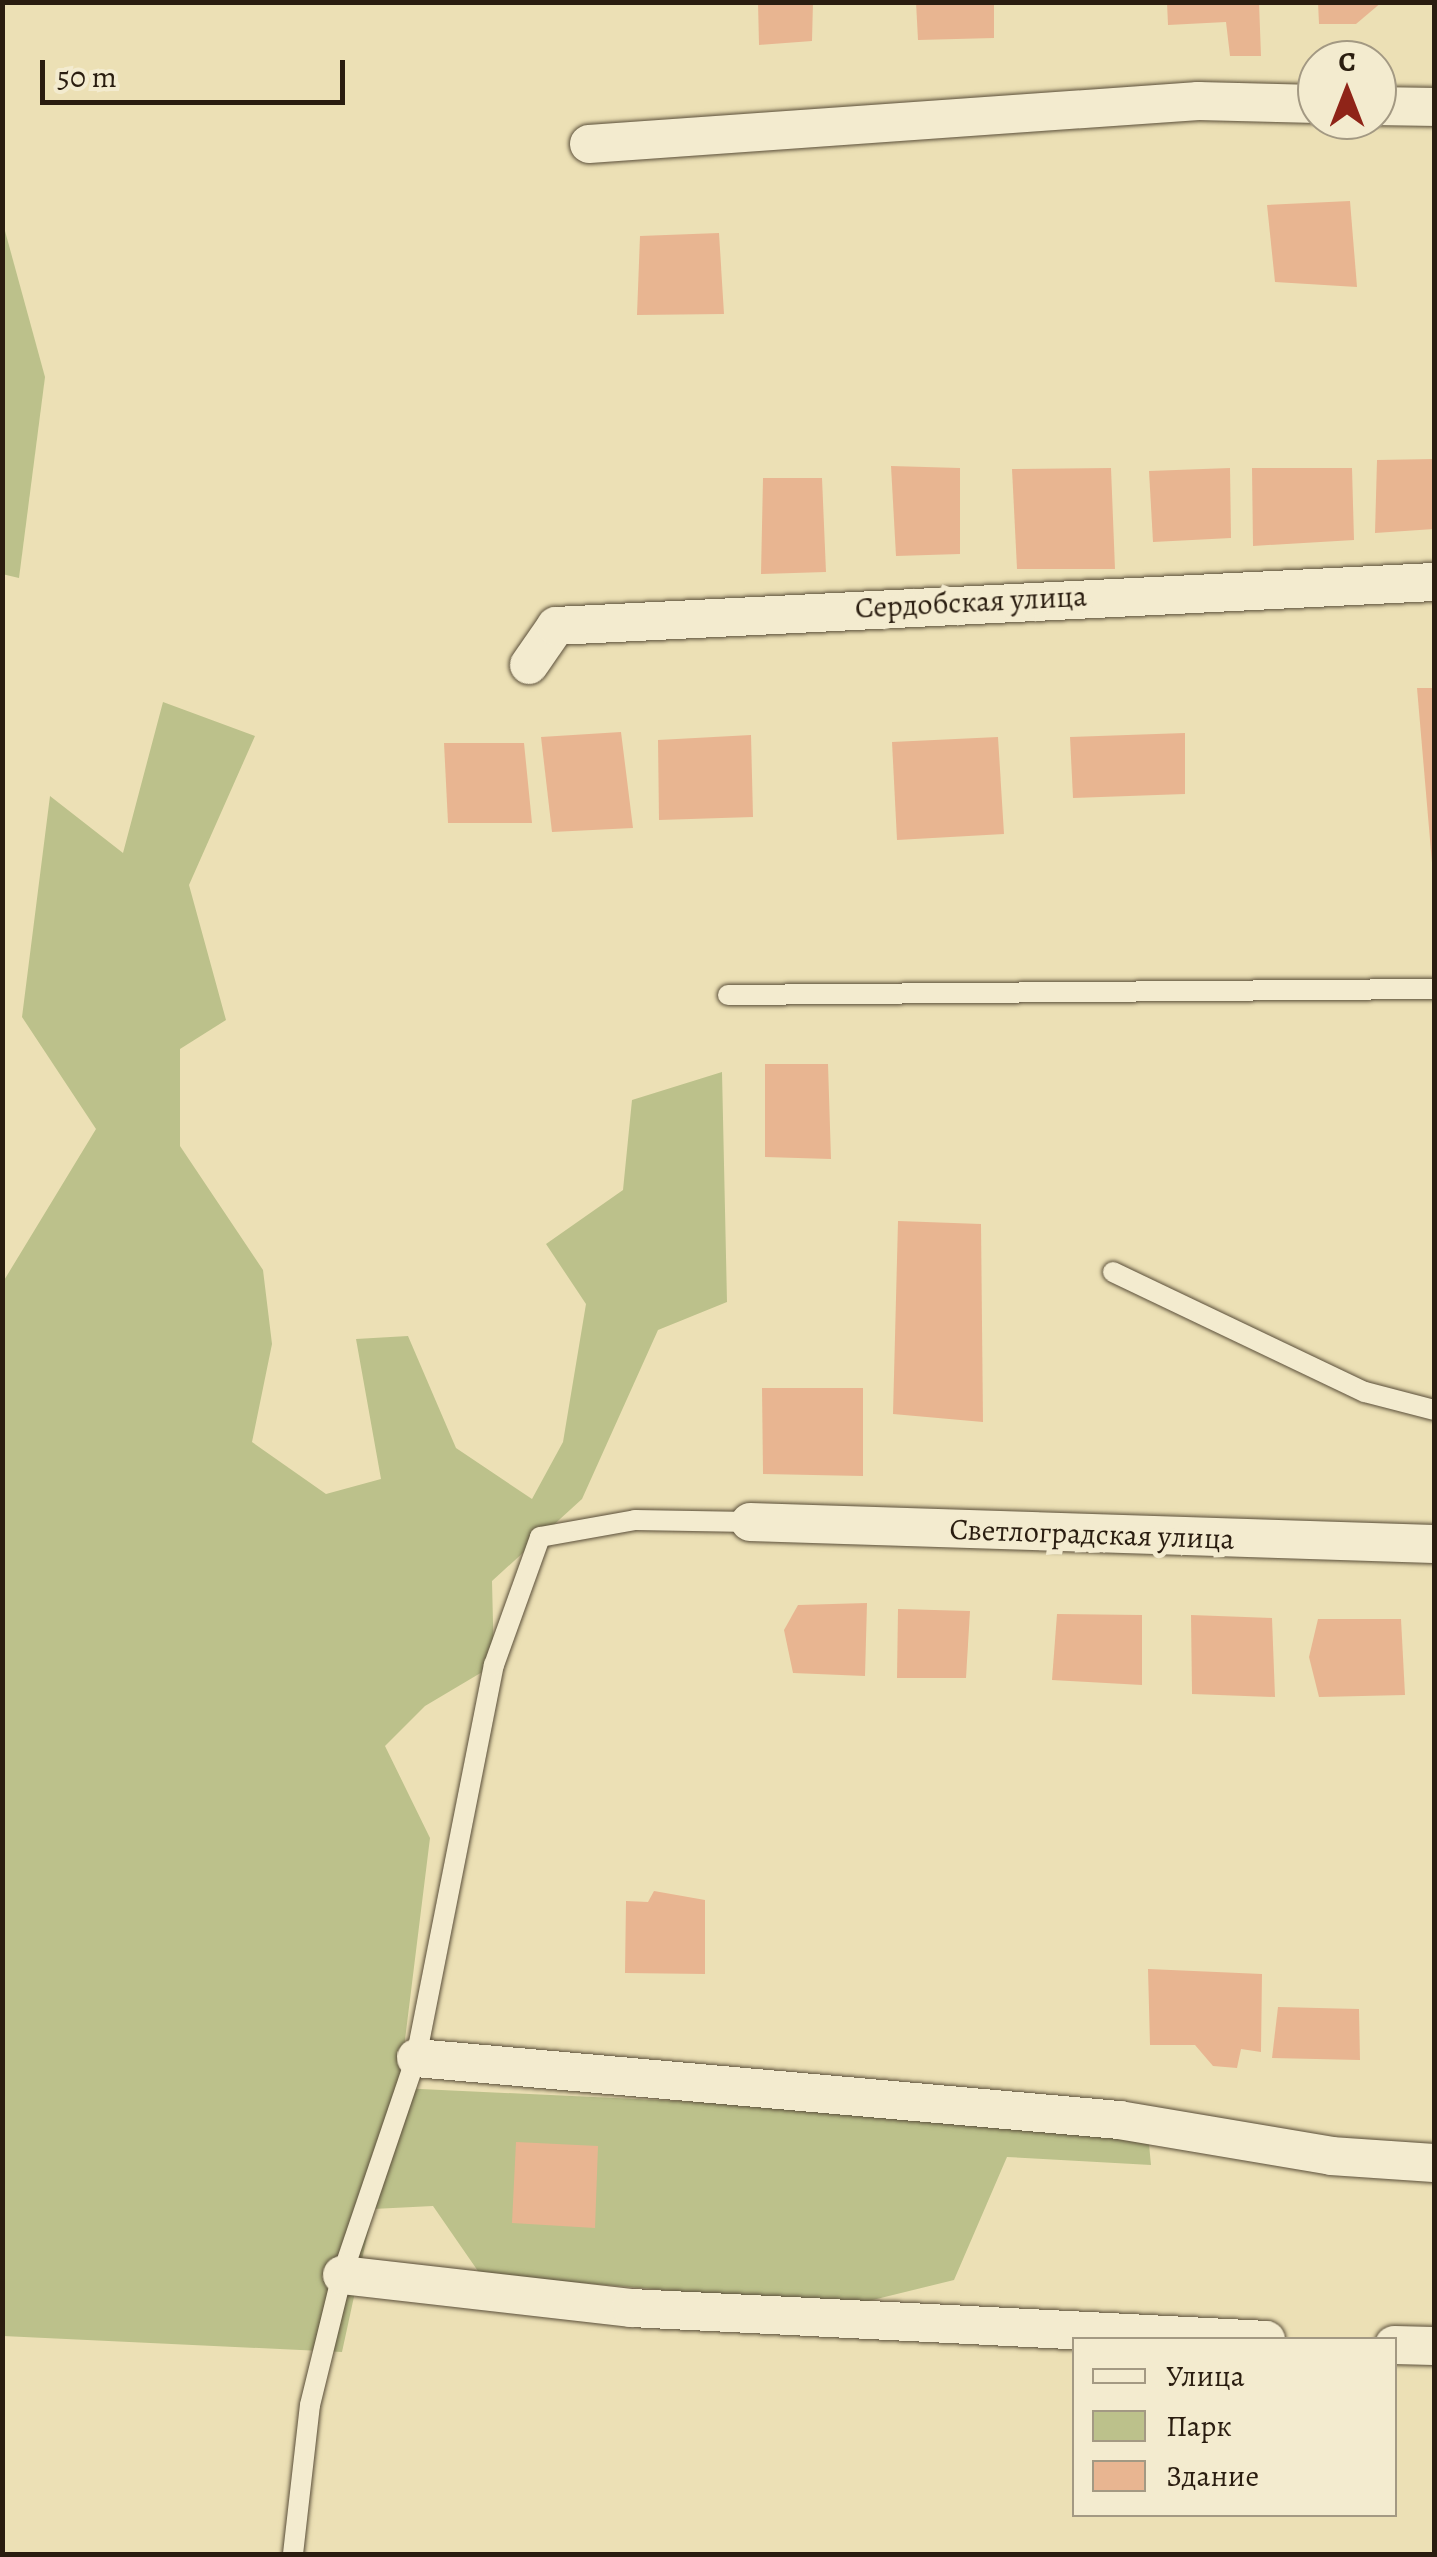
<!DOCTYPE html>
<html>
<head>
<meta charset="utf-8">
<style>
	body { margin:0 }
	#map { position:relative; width:1437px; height:2557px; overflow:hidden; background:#ece0b5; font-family:Alegreya,serif }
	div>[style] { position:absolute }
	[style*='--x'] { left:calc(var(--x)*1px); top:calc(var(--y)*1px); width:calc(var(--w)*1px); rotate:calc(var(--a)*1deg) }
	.green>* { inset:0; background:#bcc18b }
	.building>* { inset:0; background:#e8b591 }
	.roads { filter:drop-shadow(0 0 2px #5a4e39) drop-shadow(0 0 2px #5a4e39) }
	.service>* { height:20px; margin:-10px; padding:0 10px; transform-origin:10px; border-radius:10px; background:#f3ebcf }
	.minor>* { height:38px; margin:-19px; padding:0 19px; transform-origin:19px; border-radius:19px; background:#f3ebcf }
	span { translate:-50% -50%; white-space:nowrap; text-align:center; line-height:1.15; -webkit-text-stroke:10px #f3ebcf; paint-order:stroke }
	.street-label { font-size:30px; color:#2a1d10 }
	.frame { position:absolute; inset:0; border:5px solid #2a1d10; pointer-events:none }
	.legend { position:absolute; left:1072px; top:2337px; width:325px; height:180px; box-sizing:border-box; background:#f3ebcf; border:2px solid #a39983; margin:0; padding:12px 18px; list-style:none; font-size:30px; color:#2a1d10 }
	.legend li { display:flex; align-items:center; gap:20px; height:50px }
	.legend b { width:50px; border:2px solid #a39983 }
	.north { position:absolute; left:1297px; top:40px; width:100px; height:100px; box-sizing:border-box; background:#f3ebcf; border:2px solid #a39983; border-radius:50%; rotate:0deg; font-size:28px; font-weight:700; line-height:40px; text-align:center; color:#2a1d10 }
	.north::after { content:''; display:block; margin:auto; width:35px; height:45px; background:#8f2418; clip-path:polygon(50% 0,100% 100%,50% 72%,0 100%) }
	.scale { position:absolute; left:40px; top:60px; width:305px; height:45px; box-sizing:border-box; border:5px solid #2a1d10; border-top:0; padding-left:12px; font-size:30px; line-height:35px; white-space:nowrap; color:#2a1d10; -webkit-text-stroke:8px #f3ebcf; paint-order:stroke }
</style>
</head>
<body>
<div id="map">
	<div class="green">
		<i style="clip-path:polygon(2px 220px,45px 377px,19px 578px,2px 574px)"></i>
		<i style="clip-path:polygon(163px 702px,255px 736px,189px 885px,226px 1020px,180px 1049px,180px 1146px,263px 1270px,272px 1344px,252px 1442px,326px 1494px,381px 1479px,356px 1339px,408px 1336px,456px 1448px,532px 1499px,563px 1442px,586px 1304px,546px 1244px,623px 1190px,632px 1100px,722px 1072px,727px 1302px,658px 1330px,582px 1499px,492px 1581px,494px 1665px,425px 1706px,385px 1746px,430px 1838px,399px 2088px,1147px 2123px,1151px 2165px,1007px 2157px,954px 2280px,848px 2306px,480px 2274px,433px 2206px,373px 2209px,342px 2352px,3px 2336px,3px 1282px,96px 1129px,22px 1017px,50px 796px,123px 853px)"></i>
	</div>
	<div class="building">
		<i style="clip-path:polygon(758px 2px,813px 2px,812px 41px,759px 45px)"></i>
		<i style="clip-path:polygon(916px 2px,994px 2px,994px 38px,918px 40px)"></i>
		<i style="clip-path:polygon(1167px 2px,1259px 2px,1261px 56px,1230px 56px,1226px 22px,1168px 25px)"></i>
		<i style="clip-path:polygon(1318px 2px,1382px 2px,1356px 24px,1319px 24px)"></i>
		<i style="clip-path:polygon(1350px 201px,1357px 287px,1275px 282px,1267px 205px)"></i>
		<i style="clip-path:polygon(719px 233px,724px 314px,637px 315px,640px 236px)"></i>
		<i style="clip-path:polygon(1434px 459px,1434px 529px,1375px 533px,1377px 460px)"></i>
		<i style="clip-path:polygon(891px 466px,960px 468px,960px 554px,896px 556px)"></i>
		<i style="clip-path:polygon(1111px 468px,1115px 569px,1017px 569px,1012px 469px)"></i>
		<i style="clip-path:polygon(1230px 468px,1231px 538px,1153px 542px,1149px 471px)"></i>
		<i style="clip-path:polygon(1252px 468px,1352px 468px,1354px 540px,1253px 546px)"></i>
		<i style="clip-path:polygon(763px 478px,822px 478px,826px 572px,761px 574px)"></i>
		<i style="clip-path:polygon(1417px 688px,1434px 688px,1434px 863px,1432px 863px)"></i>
		<i style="clip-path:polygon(621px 732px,633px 828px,552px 832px,541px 737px)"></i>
		<i style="clip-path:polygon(1185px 733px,1185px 794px,1073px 798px,1070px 737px)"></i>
		<i style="clip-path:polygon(751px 735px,753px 817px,659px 820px,658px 740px)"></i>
		<i style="clip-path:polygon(998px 737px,1004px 834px,897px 840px,892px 742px)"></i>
		<i style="clip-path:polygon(444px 743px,524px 743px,532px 823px,448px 823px)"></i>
		<i style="clip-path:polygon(765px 1064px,828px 1064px,831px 1159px,765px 1157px)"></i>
		<i style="clip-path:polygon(898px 1221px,981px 1224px,983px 1422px,893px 1414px)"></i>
		<i style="clip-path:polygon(762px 1388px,863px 1388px,863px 1476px,763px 1474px)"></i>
		<i style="clip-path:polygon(867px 1603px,865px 1676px,793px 1673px,784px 1630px,798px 1605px)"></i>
		<i style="clip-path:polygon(898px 1609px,970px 1611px,966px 1678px,897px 1678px)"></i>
		<i style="clip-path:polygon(1057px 1614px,1142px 1615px,1142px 1685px,1052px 1680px)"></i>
		<i style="clip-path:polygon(1191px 1615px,1272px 1618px,1275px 1697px,1192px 1694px)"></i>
		<i style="clip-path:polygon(1318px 1619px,1401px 1619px,1405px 1695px,1319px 1697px,1309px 1657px)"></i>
		<i style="clip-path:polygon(654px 1891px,705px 1900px,705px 1974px,625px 1973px,626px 1901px,648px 1902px)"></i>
		<i style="clip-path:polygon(1148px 1969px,1262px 1974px,1261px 2052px,1241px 2049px,1237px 2068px,1213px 2066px,1195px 2045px,1150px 2045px)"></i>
		<i style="clip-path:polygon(1278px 2007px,1359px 2009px,1360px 2060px,1272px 2058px)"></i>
		<i style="clip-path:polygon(516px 2142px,598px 2146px,595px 2228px,512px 2223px)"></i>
	</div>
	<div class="roads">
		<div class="service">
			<i style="--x:728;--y:995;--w:706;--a:-0.49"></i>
			<i style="--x:1113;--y:1272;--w:279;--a:25.5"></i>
			<i style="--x:1365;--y:1392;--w:71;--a:14.6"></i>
			<i style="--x:293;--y:2554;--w:150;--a:-83.5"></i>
			<i style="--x:310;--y:2405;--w:134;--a:-76.2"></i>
			<i style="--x:342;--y:2275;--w:229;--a:-71.2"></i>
			<i style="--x:416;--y:2058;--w:401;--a:-78.8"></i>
			<i style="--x:494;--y:1665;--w:136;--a:-70.2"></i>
			<i style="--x:540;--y:1537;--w:97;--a:-10.1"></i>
			<i style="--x:635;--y:1520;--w:115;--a:1"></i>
		</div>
		<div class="minor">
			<i style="--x:1377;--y:106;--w:57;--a:1"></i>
			<i style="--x:589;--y:144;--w:611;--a:-4.04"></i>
			<i style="--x:1198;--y:101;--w:119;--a:1.4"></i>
			<i style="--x:529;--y:665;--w:47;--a:-55.3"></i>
			<i style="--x:556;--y:626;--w:879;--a:-2.87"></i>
			<i style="--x:750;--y:1522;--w:684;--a:1.84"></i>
			<i style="--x:416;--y:2058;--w:706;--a:5.04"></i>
			<i style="--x:1119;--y:2120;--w:215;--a:9.6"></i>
			<i style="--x:1331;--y:2156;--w:103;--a:3.9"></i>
			<i style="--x:342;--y:2275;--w:291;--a:6.5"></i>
			<i style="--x:631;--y:2308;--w:636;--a:2.88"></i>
			<i style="--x:1394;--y:2345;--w:40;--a:1.4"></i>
		</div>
	</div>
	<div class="street-label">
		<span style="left:971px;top:602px;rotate:-3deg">Сердобская улица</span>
		<span style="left:1092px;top:1534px;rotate:2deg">Светлоградская улица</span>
	</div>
	<div class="frame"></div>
	<ul class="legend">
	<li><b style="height:12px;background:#f3ebcf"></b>Улица</li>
	<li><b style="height:28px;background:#bcc18b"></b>Парк</li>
	<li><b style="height:28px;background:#e8b591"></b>Здание</li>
	</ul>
	<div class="north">С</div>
	<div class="scale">50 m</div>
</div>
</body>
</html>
